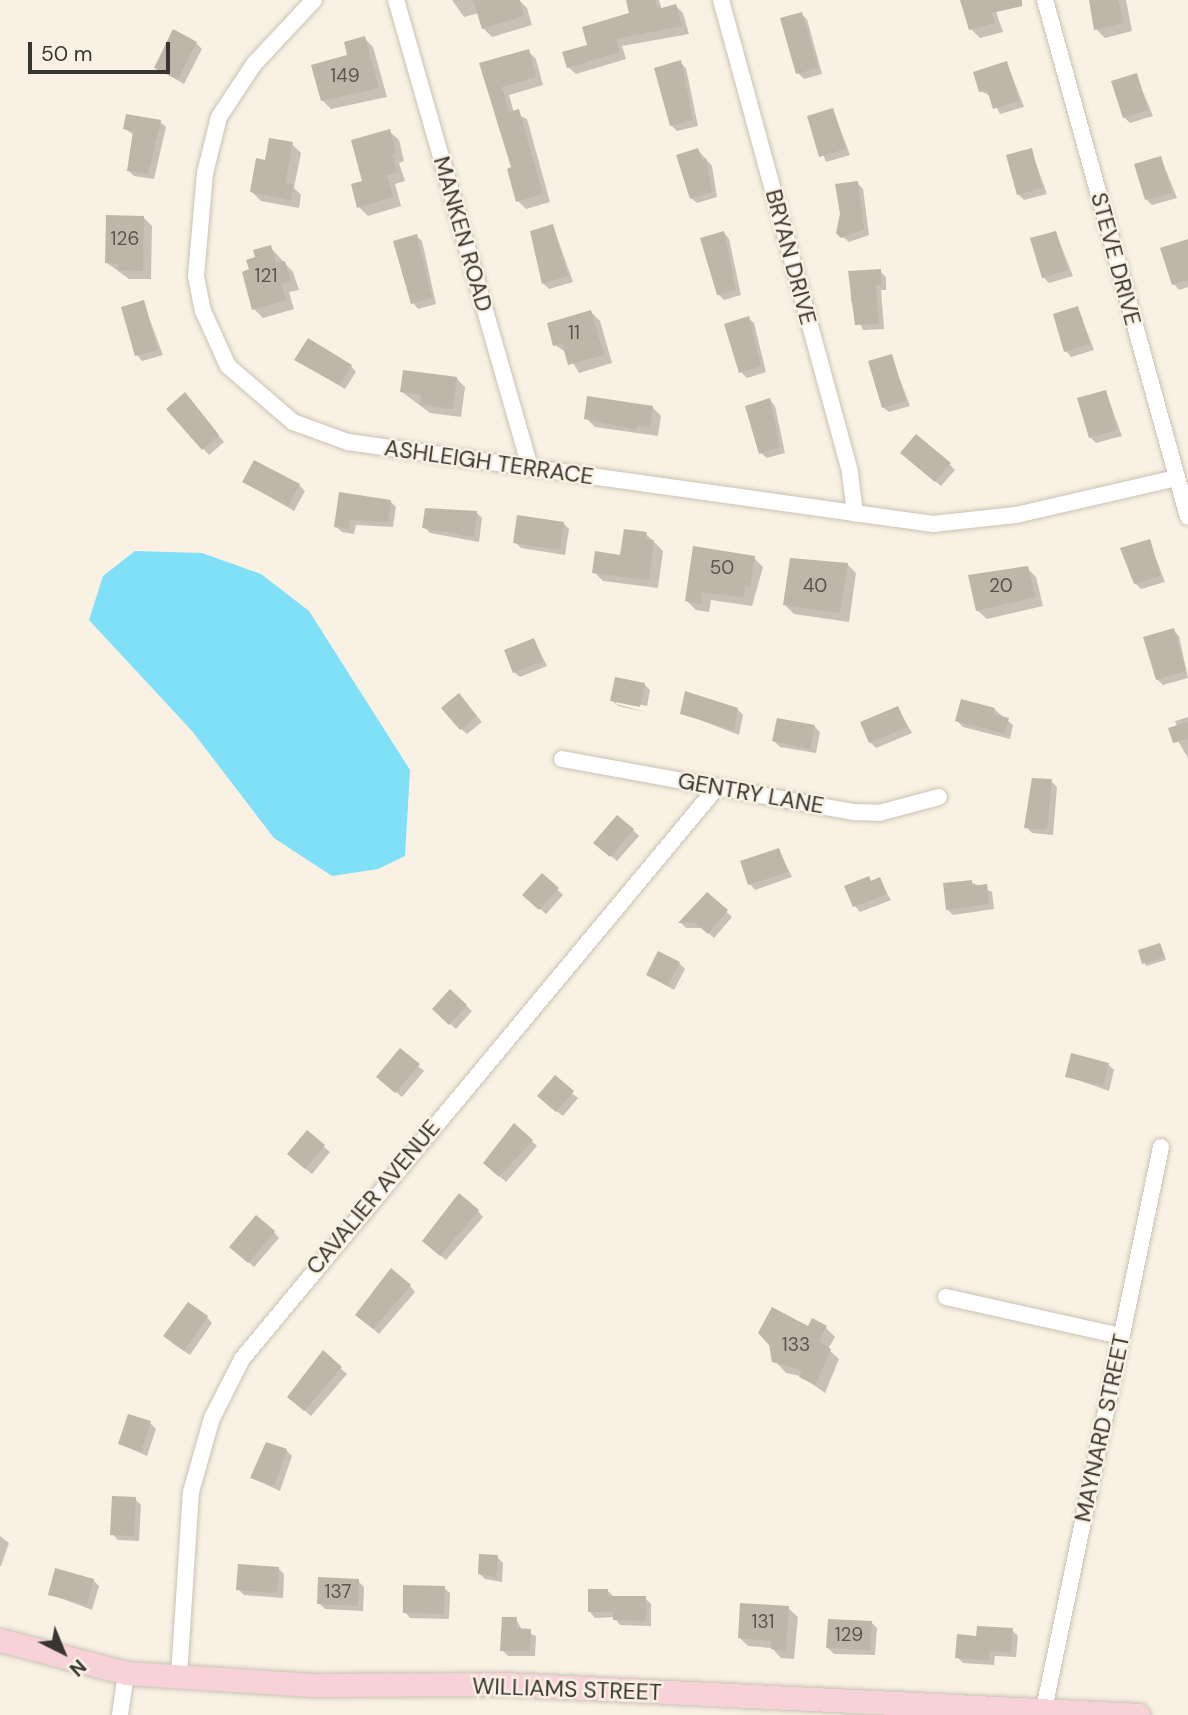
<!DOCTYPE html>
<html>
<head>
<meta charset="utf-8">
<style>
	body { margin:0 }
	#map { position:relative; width:1188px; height:1715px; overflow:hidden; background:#f9f1e3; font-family:"DM Sans",sans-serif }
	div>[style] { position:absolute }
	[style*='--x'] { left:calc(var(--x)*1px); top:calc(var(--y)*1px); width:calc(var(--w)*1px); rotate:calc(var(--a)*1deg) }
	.water>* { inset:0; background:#7fe0f7 }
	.shadow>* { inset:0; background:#0003 }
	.building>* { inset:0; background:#beb6a9 }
	.roads { filter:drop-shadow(0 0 2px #cac2b5) drop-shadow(0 0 2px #cac2b5) }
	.street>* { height:16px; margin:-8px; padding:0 8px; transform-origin:8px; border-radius:8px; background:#fff }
	.secondary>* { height:23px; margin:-11.5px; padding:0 11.5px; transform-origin:11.5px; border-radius:11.5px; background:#f7d3d9 }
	span { translate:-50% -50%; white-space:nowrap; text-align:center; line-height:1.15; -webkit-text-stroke:5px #f9f1e3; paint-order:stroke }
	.number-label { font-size:19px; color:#5a564f }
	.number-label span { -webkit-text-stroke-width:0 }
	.street-label { font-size:23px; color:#393631 }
	.north { position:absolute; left:28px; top:1617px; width:70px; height:70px; -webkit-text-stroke:5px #f9f1e3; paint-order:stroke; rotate:137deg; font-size:19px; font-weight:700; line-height:28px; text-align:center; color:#393631 }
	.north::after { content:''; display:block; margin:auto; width:24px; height:32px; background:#393631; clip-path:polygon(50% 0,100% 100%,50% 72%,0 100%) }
	.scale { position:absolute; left:28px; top:42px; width:142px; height:32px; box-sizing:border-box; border:4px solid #393631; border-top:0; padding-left:9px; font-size:21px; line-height:24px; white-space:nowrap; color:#393631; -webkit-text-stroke:5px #f9f1e3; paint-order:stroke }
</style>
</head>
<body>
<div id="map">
	<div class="water">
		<i style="clip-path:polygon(135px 551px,202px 553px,261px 574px,309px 611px,410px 770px,405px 856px,378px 869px,332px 876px,274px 838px,192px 731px,89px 620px,103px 576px)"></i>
	</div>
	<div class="shadow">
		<i style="clip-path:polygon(452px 0,519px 0,527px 8px,532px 25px,492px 37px,483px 28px,479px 13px,464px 17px)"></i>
		<i style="clip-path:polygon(628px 0,659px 0,662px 10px,676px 6px,683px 13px,689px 34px,622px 46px,626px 59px,576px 74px,568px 67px,632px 14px)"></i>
		<i style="clip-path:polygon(962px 0,992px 0,1003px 32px,980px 38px,971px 29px)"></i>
		<i style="clip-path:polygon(1091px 0,1126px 0,1132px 31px,1105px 38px,1096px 29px)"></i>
		<i style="clip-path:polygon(801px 14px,807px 19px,822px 74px,804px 79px,798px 73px)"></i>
		<i style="clip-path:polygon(364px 38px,373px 47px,387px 97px,331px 109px,322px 100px)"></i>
		<i style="clip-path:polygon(196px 43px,202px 49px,184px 84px,156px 67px)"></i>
		<i style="clip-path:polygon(528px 51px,536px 59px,543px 85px,509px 95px,514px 113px,527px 119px,550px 202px,526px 209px,518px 201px,514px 169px,482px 65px)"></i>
		<i style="clip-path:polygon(680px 62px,686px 68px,698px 126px,677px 131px,672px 126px)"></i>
		<i style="clip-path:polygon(1007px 63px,1024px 107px,1000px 114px,991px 96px,980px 91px)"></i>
		<i style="clip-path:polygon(1136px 75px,1153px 116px,1130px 123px,1124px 117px)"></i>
		<i style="clip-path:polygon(833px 110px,850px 155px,826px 162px,809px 117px)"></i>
		<i style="clip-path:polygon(160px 122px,166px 127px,154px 179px,134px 176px,129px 171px,134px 135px,125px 129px)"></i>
		<i style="clip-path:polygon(389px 131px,399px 140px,404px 161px,399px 163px,405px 181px,395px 184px,401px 206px,368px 216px,359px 207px,365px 182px)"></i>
		<i style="clip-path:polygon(292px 144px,301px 153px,294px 188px,301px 195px,299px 208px,261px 201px,252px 192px,266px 162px)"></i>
		<i style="clip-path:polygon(698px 150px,712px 166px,717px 197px,697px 203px,691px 198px)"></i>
		<i style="clip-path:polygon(1031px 150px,1047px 194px,1024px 200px,1018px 194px)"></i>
		<i style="clip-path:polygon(1161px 158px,1177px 198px,1152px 205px,1147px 200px)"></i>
		<i style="clip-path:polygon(857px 183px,863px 189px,869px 235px,849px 242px,838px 233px)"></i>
		<i style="clip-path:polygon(143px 217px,152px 226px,151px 279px,129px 279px,107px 263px)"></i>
		<i style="clip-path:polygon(553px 226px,573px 282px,549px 289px,543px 283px)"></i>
		<i style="clip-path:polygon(724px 233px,729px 239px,741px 295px,724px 300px,718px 294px)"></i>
		<i style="clip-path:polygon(1056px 233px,1073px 276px,1049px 283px,1043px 277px)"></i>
		<i style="clip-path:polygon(416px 236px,422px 241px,436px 304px,418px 309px,413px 303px)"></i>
		<i style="clip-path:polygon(1188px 241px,1188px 287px,1179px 290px,1174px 284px)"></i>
		<i style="clip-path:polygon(270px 247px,293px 272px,299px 290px,289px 292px,294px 309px,263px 318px,254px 309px,251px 269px)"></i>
		<i style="clip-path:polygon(880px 271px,886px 277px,886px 290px,881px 290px,884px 329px,863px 330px,851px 301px,850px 273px)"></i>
		<i style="clip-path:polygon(143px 302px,163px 355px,142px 361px,137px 355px)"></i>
		<i style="clip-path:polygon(1078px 308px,1094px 350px,1071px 357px,1066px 351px)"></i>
		<i style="clip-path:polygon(591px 312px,600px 321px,612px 363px,579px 373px,567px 353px,555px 345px)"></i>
		<i style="clip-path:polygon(748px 318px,754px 323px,766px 372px,747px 378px,741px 372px)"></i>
		<i style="clip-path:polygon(891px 356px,910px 406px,889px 412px,883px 407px)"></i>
		<i style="clip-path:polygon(296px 360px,351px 366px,356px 372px,345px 389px)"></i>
		<i style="clip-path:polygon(456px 378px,465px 387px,461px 417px,430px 413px,402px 392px)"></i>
		<i style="clip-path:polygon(1106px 392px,1122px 436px,1096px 443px,1090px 437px)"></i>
		<i style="clip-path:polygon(190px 400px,224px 442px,209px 455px,168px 409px)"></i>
		<i style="clip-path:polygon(770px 400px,775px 406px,785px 453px,767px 458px,761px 453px)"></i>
		<i style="clip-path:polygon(652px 407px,661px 416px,658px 436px,595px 427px,586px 418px)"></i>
		<i style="clip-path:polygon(908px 459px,949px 464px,955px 470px,941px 486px)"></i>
		<i style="clip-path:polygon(244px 482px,299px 485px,305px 491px,294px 511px)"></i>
		<i style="clip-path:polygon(341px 494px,390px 501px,396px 507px,393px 527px,356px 525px,354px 534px,342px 532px,336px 527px)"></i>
		<i style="clip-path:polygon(476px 512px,482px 518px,479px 542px,430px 533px,424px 527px)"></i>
		<i style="clip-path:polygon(563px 523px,569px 529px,565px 555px,521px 548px,515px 542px)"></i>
		<i style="clip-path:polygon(646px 534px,663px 551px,658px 588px,603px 581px,594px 572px,622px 556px)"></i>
		<i style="clip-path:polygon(1149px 541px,1165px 582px,1141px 589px,1135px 583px)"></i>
		<i style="clip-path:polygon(754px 558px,763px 567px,752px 606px,711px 600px,709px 612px,696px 610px,687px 601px)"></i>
		<i style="clip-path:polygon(847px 564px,856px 573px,849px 622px,794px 614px,785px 605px)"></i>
		<i style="clip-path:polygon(1027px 568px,1036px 577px,1043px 606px,987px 619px,977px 610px)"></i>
		<i style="clip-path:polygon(1173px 630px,1179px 636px,1188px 678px,1163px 685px,1157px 679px)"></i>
		<i style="clip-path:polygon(534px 640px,547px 666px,520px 677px,514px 672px)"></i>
		<i style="clip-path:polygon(644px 684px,650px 690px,647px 706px,616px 700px,616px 704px,646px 712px,618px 706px,612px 700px)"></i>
		<i style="clip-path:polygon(464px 701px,482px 722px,467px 734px,461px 729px)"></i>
		<i style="clip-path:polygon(898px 708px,912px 733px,876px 748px,870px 742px)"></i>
		<i style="clip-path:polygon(737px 709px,743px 715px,739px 735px,682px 713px)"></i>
		<i style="clip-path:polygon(994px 709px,1013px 725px,1010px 739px,963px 727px,957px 721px)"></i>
		<i style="clip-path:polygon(1188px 717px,1188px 758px,1171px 729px,1177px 727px,1175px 721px)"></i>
		<i style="clip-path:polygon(814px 726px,820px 732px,816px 753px,780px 747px,774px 741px)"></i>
		<i style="clip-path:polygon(1051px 781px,1057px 787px,1053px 835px,1032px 833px,1026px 827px)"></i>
		<i style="clip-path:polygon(633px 830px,639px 836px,617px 861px,601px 848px)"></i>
		<i style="clip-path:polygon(779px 850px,792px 877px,755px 890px,750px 884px)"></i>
		<i style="clip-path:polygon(542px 875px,563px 895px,546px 914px,524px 895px)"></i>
		<i style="clip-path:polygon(868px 878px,872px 882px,879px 879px,891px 900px,860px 912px,855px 906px)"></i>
		<i style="clip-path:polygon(971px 882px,992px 892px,994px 909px,953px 915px,947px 909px)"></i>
		<i style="clip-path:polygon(707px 894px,732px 917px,714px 938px,703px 928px,686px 928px,681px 923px)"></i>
		<i style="clip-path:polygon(1160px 945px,1166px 960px,1146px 966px,1140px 951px)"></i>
		<i style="clip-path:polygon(679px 963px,685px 969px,674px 990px,648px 975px)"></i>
		<i style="clip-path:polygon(450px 991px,472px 1011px,456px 1029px,434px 1009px)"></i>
		<i style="clip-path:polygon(1108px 1064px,1114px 1070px,1109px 1091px,1066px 1076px)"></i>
		<i style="clip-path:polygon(418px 1066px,424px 1071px,402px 1097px,384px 1082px)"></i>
		<i style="clip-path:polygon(572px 1093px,578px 1098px,563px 1116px,545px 1102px)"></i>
		<i style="clip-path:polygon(514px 1125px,537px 1146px,506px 1182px,485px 1163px)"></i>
		<i style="clip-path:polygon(307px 1132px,330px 1152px,312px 1174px,295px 1160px)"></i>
		<i style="clip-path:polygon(478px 1211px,483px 1217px,446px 1260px,430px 1247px)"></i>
		<i style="clip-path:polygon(274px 1232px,279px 1238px,254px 1267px,237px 1252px)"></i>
		<i style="clip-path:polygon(410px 1286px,415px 1292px,379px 1334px,363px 1320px)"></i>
		<i style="clip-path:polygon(207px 1317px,212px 1323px,190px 1355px,171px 1342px)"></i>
		<i style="clip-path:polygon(809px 1328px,826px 1328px,835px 1337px,828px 1349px,839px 1359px,825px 1393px,801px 1376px,786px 1373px,777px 1363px,771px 1344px)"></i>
		<i style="clip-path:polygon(323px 1353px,347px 1374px,311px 1416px,295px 1402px)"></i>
		<i style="clip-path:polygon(150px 1423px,156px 1429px,147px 1456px,120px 1444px)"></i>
		<i style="clip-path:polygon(286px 1450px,292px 1456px,280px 1491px,252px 1478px)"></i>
		<i style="clip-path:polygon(135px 1499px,141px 1505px,139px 1541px,118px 1540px,112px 1534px)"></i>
		<i style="clip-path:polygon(0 1536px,9px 1543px,1px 1566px,0 1566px)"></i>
		<i style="clip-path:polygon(497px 1557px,503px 1563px,502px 1582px,485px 1579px,479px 1573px)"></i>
		<i style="clip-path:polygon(278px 1568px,284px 1574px,283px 1598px,244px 1595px,238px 1589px)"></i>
		<i style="clip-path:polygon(93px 1580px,99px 1586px,92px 1610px,50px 1594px)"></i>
		<i style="clip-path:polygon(358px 1581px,364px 1587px,363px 1611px,325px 1609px,319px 1603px)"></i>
		<i style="clip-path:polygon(444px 1588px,450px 1593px,449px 1619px,410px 1618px,405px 1612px)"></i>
		<i style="clip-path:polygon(607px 1590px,613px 1596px,645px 1598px,651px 1604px,651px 1626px,620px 1625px,614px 1617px,595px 1618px,590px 1612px)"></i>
		<i style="clip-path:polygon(788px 1608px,798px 1617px,794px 1659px,781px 1658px,772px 1648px,748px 1646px,739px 1637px)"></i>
		<i style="clip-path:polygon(516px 1619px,522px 1630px,536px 1636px,535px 1656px,508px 1656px,502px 1650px)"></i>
		<i style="clip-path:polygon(871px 1622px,877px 1628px,875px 1655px,834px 1654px,828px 1648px)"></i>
		<i style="clip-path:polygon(1012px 1630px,1018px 1636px,1016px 1657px,995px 1656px,994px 1665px,963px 1663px,957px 1657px,978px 1638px)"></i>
	</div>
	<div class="building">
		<i style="clip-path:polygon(473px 0,520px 0,524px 16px,482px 29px)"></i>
		<i style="clip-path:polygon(626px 0,655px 0,658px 9px,676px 4px,682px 26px,616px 39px,620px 52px,567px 68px,562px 52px,587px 45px,582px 27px,629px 13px)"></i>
		<i style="clip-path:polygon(960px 0,1022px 0,1022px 6px,992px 13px,995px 23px,969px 30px)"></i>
		<i style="clip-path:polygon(1089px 0,1118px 0,1124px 23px,1094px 30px)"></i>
		<i style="clip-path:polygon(802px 12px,818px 68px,796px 74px,780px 18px)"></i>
		<i style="clip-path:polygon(173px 29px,197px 42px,178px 80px,154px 68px)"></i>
		<i style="clip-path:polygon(365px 36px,379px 88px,321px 101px,311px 65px,347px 55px,344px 42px)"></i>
		<i style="clip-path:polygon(529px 49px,536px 77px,502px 87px,509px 112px,519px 109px,543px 194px,516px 202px,507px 169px,511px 167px,479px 63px)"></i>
		<i style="clip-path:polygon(681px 60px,693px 120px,670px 126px,654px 68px)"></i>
		<i style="clip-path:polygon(1007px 61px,1019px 101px,993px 109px,987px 90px,979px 92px,973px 72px)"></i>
		<i style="clip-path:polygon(1137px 73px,1148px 110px,1123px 118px,1111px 81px)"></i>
		<i style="clip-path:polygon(833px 108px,846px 149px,819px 157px,807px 116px)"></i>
		<i style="clip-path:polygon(126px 114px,161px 120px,148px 174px,127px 171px,133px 131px,123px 129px)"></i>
		<i style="clip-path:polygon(390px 129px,396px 153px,392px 154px,397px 172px,387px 175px,393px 197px,357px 208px,351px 184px,362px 181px,351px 140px)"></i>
		<i style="clip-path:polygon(269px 138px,293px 142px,285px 183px,293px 184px,291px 200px,250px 192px,256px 158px,265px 160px)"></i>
		<i style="clip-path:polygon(698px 148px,702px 160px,706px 158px,712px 192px,690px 199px,676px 155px)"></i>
		<i style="clip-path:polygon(1032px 148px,1042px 188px,1017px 195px,1006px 155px)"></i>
		<i style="clip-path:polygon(1161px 156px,1172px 193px,1145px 200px,1134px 164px)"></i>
		<i style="clip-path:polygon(858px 181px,864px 229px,841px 238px,836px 233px,840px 214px,835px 184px)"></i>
		<i style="clip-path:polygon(106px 215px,144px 216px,143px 271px,118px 270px,118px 264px,105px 263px)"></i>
		<i style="clip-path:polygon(553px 224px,568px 276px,542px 284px,530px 231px)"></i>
		<i style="clip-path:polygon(724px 231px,736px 290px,717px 295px,700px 238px)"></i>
		<i style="clip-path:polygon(1056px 231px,1068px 270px,1042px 278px,1030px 238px)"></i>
		<i style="clip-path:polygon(417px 234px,432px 298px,411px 304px,393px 241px)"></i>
		<i style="clip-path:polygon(1188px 239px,1188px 280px,1172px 285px,1160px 248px)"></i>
		<i style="clip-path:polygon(271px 245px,276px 263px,285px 261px,291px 281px,281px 284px,286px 300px,252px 310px,242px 272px,249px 269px,246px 260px,255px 257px,253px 250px)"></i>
		<i style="clip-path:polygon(881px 269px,881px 285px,876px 285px,879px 324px,855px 325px,848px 271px)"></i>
		<i style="clip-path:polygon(144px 300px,158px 350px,135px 356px,121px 307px)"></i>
		<i style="clip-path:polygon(1078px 306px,1090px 344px,1064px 352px,1053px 314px)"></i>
		<i style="clip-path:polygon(591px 310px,604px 355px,568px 365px,562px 343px,553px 346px,547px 323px)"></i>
		<i style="clip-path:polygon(749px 316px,761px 366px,739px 373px,724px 324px)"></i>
		<i style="clip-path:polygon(308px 338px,352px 365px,339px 385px,294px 360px)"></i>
		<i style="clip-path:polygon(892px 354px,906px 401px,882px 408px,868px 361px)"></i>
		<i style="clip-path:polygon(403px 370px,457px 377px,453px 409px,420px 404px,421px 395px,400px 392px)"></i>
		<i style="clip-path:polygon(1106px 390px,1117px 430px,1089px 438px,1077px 398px)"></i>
		<i style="clip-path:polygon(185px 392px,219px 435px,202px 450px,166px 409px)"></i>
		<i style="clip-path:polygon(587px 396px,653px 406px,650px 428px,637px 426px,636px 430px,584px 419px)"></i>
		<i style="clip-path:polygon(770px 398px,780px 447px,759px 454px,745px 406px)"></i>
		<i style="clip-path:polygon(916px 434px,951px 463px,935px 482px,900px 453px)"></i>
		<i style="clip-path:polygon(254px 460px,300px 484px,288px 506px,242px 482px)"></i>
		<i style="clip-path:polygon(339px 492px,391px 500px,388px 522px,350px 520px,349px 529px,334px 527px)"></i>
		<i style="clip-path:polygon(425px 508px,477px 511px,474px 537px,422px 528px)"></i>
		<i style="clip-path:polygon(517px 515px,564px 522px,560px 550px,513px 543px)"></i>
		<i style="clip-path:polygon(624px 529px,647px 532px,646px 539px,654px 540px,649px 580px,592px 573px,595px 551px,620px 555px)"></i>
		<i style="clip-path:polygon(1150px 539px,1161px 576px,1134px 584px,1120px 548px)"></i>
		<i style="clip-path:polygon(693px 546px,755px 556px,750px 587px,745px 586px,744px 598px,702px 592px,701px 604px,685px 601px)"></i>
		<i style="clip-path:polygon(790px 558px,848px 563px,840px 613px,783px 605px)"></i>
		<i style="clip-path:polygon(1028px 566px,1035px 597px,976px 611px,968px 575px)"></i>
		<i style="clip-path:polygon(1174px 628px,1186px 671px,1156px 680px,1143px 637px)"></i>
		<i style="clip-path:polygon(534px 638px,543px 661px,513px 673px,504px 650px)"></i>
		<i style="clip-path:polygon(615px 677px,645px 683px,640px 707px,610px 701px)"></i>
		<i style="clip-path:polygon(685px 691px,738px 708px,734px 730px,680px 714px)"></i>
		<i style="clip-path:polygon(459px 693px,477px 716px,460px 730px,441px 708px)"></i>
		<i style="clip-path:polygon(961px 699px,995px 708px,993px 714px,1009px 718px,1004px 734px,955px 721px)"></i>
		<i style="clip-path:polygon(898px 706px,907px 727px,869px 743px,860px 722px)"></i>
		<i style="clip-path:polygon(777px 718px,815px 725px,810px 749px,772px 741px)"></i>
		<i style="clip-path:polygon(1188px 722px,1188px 739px,1173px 743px,1168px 728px)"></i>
		<i style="clip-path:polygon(1032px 778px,1052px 779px,1047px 830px,1024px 828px)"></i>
		<i style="clip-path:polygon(617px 815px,634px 829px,610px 857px,593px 843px)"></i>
		<i style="clip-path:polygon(779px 848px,788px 872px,748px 885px,740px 861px)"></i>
		<i style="clip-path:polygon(542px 873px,559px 888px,539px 910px,522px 895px)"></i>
		<i style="clip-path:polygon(869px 876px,871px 881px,880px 877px,887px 894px,853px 907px,844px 886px)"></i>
		<i style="clip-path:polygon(972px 880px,972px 886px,987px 884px,989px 904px,946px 910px,943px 883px)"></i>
		<i style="clip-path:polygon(707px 892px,728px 910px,708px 934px,695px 923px,678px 923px)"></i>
		<i style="clip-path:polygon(1160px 943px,1165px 957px,1142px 964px,1138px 950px)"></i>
		<i style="clip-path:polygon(658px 951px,680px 962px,668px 986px,646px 975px)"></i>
		<i style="clip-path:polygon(450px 989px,467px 1005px,449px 1025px,432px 1009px)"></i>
		<i style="clip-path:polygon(400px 1048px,420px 1064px,395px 1093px,376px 1077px)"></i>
		<i style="clip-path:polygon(1071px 1053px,1109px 1063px,1103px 1086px,1065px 1077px)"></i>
		<i style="clip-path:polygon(555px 1075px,574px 1091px,556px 1112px,537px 1096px)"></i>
		<i style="clip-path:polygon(514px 1123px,533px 1140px,499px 1177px,483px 1163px)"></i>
		<i style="clip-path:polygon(307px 1130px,325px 1145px,305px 1169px,287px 1154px)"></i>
		<i style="clip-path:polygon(459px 1193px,479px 1210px,440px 1256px,422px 1241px)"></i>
		<i style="clip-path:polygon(256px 1215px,275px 1231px,248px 1263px,229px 1247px)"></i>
		<i style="clip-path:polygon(391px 1268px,411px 1285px,373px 1329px,355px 1315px)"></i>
		<i style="clip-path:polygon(188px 1302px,208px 1316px,184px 1351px,163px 1336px)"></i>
		<i style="clip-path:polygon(772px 1307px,808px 1326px,812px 1318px,827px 1326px,819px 1342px,831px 1349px,815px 1385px,799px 1377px,802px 1370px,772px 1362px,769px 1345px,758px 1333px)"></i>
		<i style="clip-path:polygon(323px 1350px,342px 1367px,304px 1411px,287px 1397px)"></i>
		<i style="clip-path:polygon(128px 1414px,151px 1421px,141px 1452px,118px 1444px)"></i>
		<i style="clip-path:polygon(266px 1442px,287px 1449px,274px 1486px,250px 1478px)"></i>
		<i style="clip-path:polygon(112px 1496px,136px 1497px,134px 1536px,110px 1535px)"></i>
		<i style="clip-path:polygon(479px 1554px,498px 1555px,496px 1577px,478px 1574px)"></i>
		<i style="clip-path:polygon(238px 1564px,279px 1567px,277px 1593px,236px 1590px)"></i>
		<i style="clip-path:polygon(55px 1568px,94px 1579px,87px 1605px,48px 1595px)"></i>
		<i style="clip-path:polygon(318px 1577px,359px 1579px,358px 1606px,317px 1604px)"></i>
		<i style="clip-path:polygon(403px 1585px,445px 1586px,444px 1614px,403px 1613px)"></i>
		<i style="clip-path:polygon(588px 1589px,608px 1589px,608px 1596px,646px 1596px,646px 1621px,613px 1620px,613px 1612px,588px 1612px)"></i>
		<i style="clip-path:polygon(740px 1603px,789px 1606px,786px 1651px,771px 1649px,771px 1641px,738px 1638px)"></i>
		<i style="clip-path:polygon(502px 1617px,517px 1617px,516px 1628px,531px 1629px,530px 1651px,500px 1651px)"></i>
		<i style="clip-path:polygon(828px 1619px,872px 1621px,870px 1650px,826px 1648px)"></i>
		<i style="clip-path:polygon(977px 1626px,1013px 1628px,1011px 1652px,990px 1651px,989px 1660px,955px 1658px,957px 1634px,976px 1636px)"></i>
	</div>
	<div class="roads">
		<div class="street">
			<i style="--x:314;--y:0;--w:88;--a:133.2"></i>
			<i style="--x:254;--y:64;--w:64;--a:123.4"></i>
			<i style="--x:219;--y:117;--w:58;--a:104"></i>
			<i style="--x:205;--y:173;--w:103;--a:95"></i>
			<i style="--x:196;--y:276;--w:36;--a:79"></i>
			<i style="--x:203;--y:311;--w:60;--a:65.6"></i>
			<i style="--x:228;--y:366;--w:86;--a:40.7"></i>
			<i style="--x:293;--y:422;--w:59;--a:20"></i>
			<i style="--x:348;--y:442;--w:591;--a:7.98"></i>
			<i style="--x:933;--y:524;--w:83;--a:-6.2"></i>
			<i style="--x:1016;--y:515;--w:164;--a:-13"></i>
			<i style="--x:396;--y:0;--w:487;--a:74"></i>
			<i style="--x:721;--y:0;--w:490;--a:74.7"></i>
			<i style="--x:850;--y:473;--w:41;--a:83"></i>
			<i style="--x:1045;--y:0;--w:536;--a:74.54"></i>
			<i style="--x:562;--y:759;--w:298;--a:10.3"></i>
			<i style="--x:855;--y:812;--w:24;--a:2"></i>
			<i style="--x:879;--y:813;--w:62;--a:-14.9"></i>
			<i style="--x:946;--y:1297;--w:179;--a:12.6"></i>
			<i style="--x:179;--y:1676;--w:184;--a:-86.3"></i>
			<i style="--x:191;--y:1492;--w:77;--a:-74.2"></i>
			<i style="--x:212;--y:1418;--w:66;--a:-63"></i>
			<i style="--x:242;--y:1359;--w:744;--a:-50.29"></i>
			<i style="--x:1044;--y:1709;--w:574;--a:-78.24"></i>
			<i style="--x:120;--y:1715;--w:42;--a:-81.9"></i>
		</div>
		<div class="secondary">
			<i style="--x:0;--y:1640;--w:130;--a:14.7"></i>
			<i style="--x:126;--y:1673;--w:187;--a:3.7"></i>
			<i style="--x:313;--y:1685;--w:192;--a:-0.3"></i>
			<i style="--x:505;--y:1684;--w:634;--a:2.8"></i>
		</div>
	</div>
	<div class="number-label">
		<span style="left:345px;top:76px">149</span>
		<span style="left:125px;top:239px">126</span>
		<span style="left:266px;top:276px">121</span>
		<span style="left:574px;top:333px">11</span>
		<span style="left:722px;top:568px">50</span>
		<span style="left:815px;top:586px">40</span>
		<span style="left:1001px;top:586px">20</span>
		<span style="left:796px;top:1345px">133</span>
		<span style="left:338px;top:1592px">137</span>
		<span style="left:763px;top:1622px">131</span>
		<span style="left:849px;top:1635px">129</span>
	</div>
	<div class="street-label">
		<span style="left:463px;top:234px;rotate:74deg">MANKEN ROAD</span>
		<span style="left:791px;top:257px;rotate:75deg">BRYAN DRIVE</span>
		<span style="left:1116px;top:259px;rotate:75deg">STEVE DRIVE</span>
		<span style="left:489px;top:462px;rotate:8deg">ASHLEIGH TERRACE</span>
		<span style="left:751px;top:793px;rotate:10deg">GENTRY LANE</span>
		<span style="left:373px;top:1197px;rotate:-50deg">CAVALIER AVENUE</span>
		<span style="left:1102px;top:1428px;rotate:-78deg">MAYNARD STREET</span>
		<span style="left:567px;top:1689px;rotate:2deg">WILLIAMS STREET</span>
	</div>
	<div class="north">N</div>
	<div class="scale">50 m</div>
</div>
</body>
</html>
